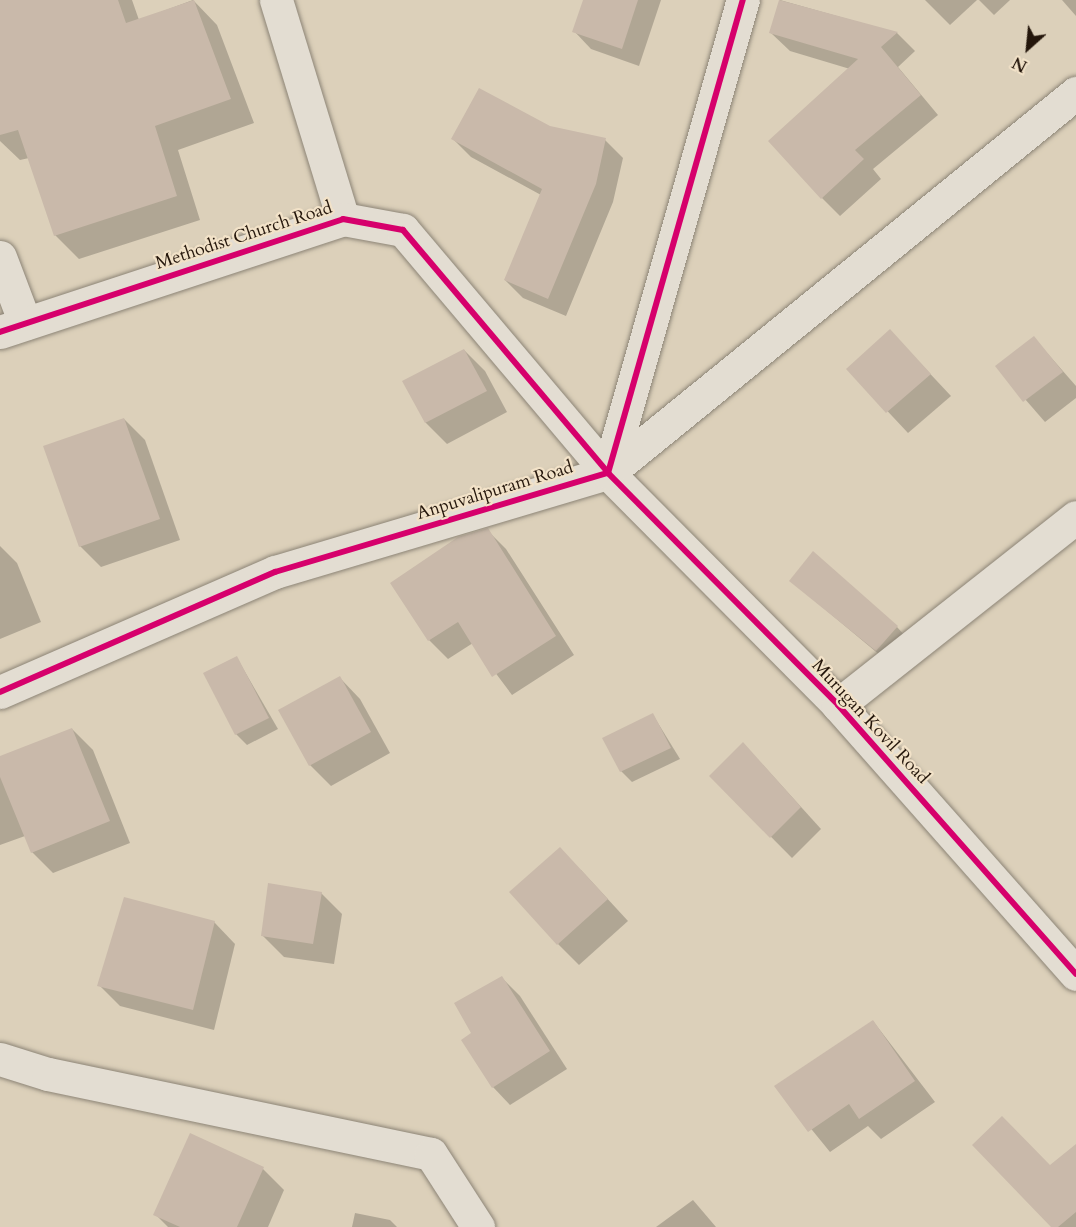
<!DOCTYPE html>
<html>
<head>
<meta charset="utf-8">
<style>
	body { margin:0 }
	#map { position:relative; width:1076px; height:1227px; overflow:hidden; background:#dcd0ba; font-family:Cardo,serif }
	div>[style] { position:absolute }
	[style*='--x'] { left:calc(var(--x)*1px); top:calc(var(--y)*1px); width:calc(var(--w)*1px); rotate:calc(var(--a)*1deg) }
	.shadow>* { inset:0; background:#0003 }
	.building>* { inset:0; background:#c9b9aa }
	.roads { filter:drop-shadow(0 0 2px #8c8476) drop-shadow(0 0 2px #8c8476) }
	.minor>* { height:33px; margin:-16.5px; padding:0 16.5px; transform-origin:16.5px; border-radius:16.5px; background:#e3ddd2 }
	.cycleway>* { height:6px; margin:-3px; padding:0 3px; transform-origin:3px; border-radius:3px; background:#d6006c }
	span { translate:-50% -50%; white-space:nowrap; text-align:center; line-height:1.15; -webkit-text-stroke:4.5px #f2e2c8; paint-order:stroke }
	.street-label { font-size:18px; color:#24160b }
	.north { position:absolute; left:998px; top:18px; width:60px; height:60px; -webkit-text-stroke:4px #f2e2c8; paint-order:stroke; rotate:207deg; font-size:16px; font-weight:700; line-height:24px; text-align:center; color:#24160b }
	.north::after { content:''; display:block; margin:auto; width:21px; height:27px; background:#24160b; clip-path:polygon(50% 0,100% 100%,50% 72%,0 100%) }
</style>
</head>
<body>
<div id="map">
	<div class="shadow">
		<i style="clip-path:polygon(11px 0,132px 0,139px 20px,193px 0,217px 25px,254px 123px,178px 150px,200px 220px,79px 259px,55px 235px,29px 158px,20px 160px,0 141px,0 4px)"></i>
		<i style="clip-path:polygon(584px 0,661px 0,639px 66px,591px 49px,574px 31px)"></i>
		<i style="clip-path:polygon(780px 0,897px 33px,915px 51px,898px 67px,938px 115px,873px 169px,881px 179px,840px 216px,822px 198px,850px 69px,790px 51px,771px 33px)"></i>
		<i style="clip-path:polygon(925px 0,977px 0,950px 25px)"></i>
		<i style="clip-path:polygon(979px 0,1010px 0,994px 15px)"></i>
		<i style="clip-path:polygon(1062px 0,1076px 0,1076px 16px)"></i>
		<i style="clip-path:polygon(549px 127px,605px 140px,623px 158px,613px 202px,566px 316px,523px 298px,505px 280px,541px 195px,471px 157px,453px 139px)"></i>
		<i style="clip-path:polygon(890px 331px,951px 396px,908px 433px,848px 369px)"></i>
		<i style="clip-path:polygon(1034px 338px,1076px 386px,1076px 398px,1045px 422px,997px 367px)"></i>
		<i style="clip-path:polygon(464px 350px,485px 371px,507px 412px,447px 444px,426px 423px,404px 382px)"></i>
		<i style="clip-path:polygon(124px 419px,145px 440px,180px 540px,101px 567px,80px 546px)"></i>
		<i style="clip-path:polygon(487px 530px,506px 549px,574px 655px,512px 695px,473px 643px,448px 659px,429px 640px)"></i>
		<i style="clip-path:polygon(0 546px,17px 563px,41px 622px,0 639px)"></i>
		<i style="clip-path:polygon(791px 581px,897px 627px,907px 638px,887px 661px)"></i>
		<i style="clip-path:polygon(237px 658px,278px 729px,247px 745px,236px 734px)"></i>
		<i style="clip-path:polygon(340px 678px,360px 699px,390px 753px,331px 786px,310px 765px)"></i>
		<i style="clip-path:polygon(653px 715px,680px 759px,632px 782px,621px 771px)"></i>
		<i style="clip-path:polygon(72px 729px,93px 750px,130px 843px,53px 873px,32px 852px,25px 836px,0 845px,0 757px)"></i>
		<i style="clip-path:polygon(763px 765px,821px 829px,792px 858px,711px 776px)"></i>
		<i style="clip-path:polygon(581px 870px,628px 921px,579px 965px,558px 944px)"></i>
		<i style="clip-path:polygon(321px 893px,342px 914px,334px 964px,284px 957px,263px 936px)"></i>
		<i style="clip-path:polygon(214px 922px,235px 944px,214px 1030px,120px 1006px,99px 985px)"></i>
		<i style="clip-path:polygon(502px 978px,520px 996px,567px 1069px,510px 1105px,493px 1087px,473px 1034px)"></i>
		<i style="clip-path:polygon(873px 1021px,935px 1102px,881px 1139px,868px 1126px,830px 1152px,777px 1087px)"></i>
		<i style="clip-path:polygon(191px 1135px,263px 1169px,284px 1190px,268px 1227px,168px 1227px,155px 1214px)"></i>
		<i style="clip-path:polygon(1076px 1154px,1076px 1227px,1053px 1227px,1050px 1167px)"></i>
		<i style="clip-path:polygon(693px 1200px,716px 1227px,656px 1227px)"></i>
		<i style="clip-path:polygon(355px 1213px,390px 1220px,397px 1227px,352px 1227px)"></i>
	</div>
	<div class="building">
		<i style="clip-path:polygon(0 0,118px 0,126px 23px,194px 0,231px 99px,155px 126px,177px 196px,54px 236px,18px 130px,0 135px)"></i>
		<i style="clip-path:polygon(583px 0,638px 0,622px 49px,572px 32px)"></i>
		<i style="clip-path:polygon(779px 0,898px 32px,881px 47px,921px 95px,855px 150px,864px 159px,821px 199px,768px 141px,858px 59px,769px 33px)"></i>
		<i style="clip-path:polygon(479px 88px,550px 126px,606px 138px,596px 184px,548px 299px,504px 280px,542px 189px,451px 139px)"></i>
		<i style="clip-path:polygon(890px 329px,931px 374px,886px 413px,846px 369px)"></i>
		<i style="clip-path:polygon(1034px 336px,1063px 372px,1023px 402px,995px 366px)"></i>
		<i style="clip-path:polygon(464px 349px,487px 391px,425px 423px,402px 381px)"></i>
		<i style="clip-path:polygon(124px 418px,160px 519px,79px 547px,43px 446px)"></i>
		<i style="clip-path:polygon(488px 528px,556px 636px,492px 677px,458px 622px,428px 641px,390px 583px,458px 537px)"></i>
		<i style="clip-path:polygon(813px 551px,898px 626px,876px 651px,789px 581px)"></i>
		<i style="clip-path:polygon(237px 656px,269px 718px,235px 735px,203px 673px)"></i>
		<i style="clip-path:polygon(340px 676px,371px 732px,309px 766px,278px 710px)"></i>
		<i style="clip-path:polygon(653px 713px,671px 748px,620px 772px,602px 738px)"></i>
		<i style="clip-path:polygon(72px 728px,110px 821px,31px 853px,0 777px,0 756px)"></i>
		<i style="clip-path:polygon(743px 742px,801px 807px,770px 838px,709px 776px)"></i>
		<i style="clip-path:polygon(560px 847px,608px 899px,557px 945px,509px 892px)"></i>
		<i style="clip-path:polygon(268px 883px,322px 892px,313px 944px,261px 936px)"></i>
		<i style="clip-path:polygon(124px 897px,215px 921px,193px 1010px,97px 986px)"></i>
		<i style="clip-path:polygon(502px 976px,550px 1051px,492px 1088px,461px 1040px,471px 1033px,454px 1003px)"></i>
		<i style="clip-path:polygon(873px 1020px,915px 1081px,859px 1119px,849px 1104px,808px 1132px,774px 1086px)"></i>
		<i style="clip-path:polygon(1002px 1116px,1050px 1165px,1076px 1144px,1076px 1212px,1058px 1227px,1051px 1227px,972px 1145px)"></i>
		<i style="clip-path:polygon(190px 1133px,264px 1167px,237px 1227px,180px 1227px,153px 1215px)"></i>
	</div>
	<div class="roads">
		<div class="minor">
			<i style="--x:276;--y:0;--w:229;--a:73"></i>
			<i style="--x:0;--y:257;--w:71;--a:69.3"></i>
			<i style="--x:0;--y:332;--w:361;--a:-18.2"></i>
			<i style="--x:343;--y:219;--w:61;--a:10.4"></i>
			<i style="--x:403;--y:230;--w:318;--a:49.8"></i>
			<i style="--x:608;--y:473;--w:327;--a:45.2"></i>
			<i style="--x:838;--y:705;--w:359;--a:48.5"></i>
			<i style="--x:608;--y:473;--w:603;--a:-39.08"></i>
			<i style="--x:0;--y:692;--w:300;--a:-23.6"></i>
			<i style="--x:275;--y:572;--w:347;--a:-16.6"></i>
			<i style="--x:608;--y:473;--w:492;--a:-74.1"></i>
			<i style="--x:838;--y:705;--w:303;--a:-38.3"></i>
			<i style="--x:0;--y:1059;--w:50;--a:17.4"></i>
			<i style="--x:48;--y:1074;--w:391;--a:11.8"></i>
			<i style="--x:431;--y:1154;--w:87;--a:57.2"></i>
		</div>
	</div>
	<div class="cycleway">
		<i style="--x:0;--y:332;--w:361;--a:-18.2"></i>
		<i style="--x:343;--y:219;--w:61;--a:10.4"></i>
		<i style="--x:403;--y:230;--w:318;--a:49.8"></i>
		<i style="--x:608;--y:473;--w:327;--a:45.2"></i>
		<i style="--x:838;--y:705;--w:359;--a:48.5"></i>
		<i style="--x:0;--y:692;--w:300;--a:-23.6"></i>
		<i style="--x:275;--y:572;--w:347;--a:-16.6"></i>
		<i style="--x:608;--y:473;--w:492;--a:-74.1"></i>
	</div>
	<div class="street-label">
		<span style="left:244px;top:236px;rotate:-18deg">Methodist Church Road</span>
		<span style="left:495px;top:491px;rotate:-17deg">Anpuvalipuram Road</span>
		<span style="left:870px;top:722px;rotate:47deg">Murugan Kovil Road</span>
	</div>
	<div class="north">N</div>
</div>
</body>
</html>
